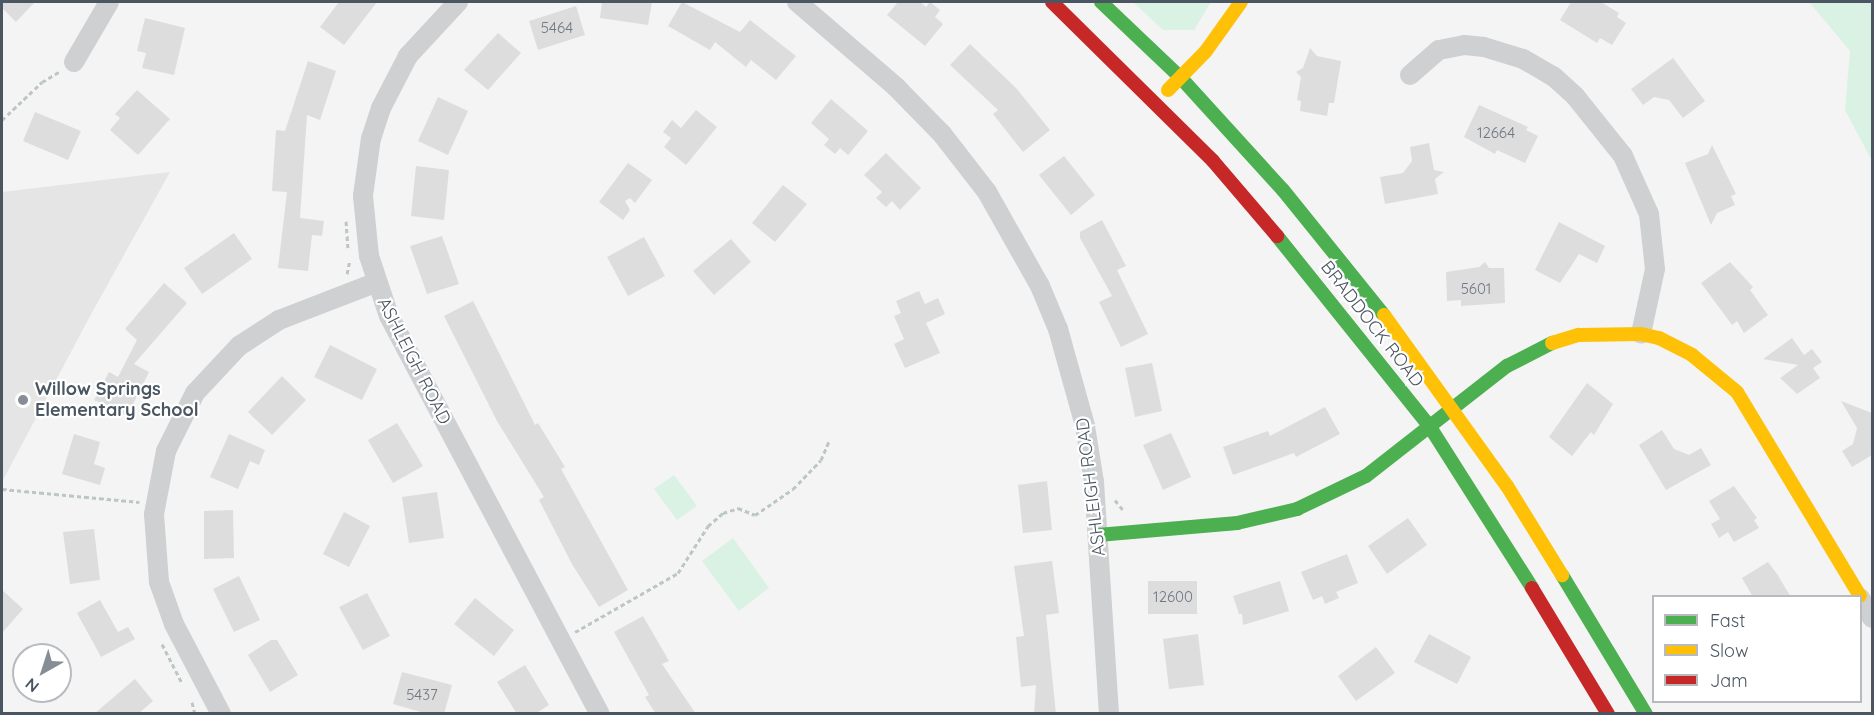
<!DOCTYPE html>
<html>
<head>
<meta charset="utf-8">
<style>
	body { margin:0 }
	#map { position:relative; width:1874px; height:715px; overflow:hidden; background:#f4f4f4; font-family:Quicksand,sans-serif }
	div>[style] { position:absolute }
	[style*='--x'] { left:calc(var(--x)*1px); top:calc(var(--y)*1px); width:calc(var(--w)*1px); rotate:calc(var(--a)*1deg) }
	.education>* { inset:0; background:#e6e5e6 }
	.green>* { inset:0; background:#d9f2e3 }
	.building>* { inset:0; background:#ddddde }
	.path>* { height:3px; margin-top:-1.5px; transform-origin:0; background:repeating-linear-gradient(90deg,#bcc7c4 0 4.5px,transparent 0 7.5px) }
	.street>* { height:20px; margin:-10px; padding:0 10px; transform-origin:10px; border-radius:10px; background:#ced0d2 }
	.fast>* { height:14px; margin:-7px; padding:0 7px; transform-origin:7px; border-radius:7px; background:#4caf50 }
	.slow>* { height:14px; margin:-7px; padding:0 7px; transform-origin:7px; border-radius:7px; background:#ffc107 }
	.jam>* { height:14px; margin:-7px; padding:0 7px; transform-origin:7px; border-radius:7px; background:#c62828 }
	.dots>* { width:16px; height:16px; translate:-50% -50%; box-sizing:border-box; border:3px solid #fff; border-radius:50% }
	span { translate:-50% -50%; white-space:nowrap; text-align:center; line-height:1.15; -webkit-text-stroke:4.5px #fff; paint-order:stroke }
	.number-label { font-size:15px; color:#707881 }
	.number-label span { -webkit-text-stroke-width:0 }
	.street-label { font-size:18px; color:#4a5661 }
	.poi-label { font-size:18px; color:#4a5661; font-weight:700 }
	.left { translate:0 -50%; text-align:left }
	.frame { position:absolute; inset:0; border:3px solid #4a5661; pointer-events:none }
	.legend { position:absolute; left:1652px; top:595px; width:210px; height:108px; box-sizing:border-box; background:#fff; border:2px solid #b7bbc0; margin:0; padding:8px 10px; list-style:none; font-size:18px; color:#4a5661 }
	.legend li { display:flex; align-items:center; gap:12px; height:30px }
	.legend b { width:30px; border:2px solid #b7bbc0 }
	.north { position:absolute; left:12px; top:643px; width:60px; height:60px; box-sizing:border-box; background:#fff; border:2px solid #b7bbc0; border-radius:50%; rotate:219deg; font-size:16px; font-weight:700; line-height:24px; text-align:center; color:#4a5661 }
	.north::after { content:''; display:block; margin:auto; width:21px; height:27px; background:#868d94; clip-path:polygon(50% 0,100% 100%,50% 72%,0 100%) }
</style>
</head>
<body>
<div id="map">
	<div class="education">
		<i style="clip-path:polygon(170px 172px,89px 318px,2px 482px,2px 192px)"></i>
	</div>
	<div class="green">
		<i style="clip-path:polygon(1133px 2px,1211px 2px,1194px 30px,1163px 30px)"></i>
		<i style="clip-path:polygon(1809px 2px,1872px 2px,1872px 161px,1845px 110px,1850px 51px)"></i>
		<i style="clip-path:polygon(674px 475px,697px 506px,677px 520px,654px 489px)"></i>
		<i style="clip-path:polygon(733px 538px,769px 588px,739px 611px,702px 561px)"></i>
	</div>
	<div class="building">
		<i style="clip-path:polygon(2px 2px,35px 2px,16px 22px,2px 8px)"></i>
		<i style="clip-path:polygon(339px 2px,377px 2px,344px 45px,320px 27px)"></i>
		<i style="clip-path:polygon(602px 2px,652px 2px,648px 25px,600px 18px)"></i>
		<i style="clip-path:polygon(682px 2px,740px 32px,750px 20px,796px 56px,776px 80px,751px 60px,746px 67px,715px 42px,710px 50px,668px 26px)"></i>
		<i style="clip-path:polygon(898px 2px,920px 2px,926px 7px,930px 2px,940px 10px,935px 17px,943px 24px,925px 46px,887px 15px)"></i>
		<i style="clip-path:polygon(1571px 2px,1601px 2px,1619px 13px,1617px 17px,1626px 23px,1612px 45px,1600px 38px,1597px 43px,1560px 20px)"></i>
		<i style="clip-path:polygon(576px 6px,585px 35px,538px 50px,529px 21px)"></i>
		<i style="clip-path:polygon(145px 18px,185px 28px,174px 75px,142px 68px,146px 53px,137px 51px)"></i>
		<i style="clip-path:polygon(498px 33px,521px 53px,488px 90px,464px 70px)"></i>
		<i style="clip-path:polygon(970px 44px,1016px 88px,1050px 130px,1023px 152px,993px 114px,998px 110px,950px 65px)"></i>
		<i style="clip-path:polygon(1310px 48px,1317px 56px,1341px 61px,1334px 103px,1329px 103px,1327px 116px,1300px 111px,1301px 101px,1297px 100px,1301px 77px,1296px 72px,1303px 68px)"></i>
		<i style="clip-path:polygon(1673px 58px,1705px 101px,1683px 118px,1669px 100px,1654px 97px,1643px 105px,1631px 89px)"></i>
		<i style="clip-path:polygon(308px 61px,336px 71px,320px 120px,307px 115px,300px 218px,324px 221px,322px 236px,312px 235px,308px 271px,278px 268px,287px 192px,272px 191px,276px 130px,285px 131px)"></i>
		<i style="clip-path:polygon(137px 90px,170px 119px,138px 155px,110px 130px,120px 118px,115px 114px)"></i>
		<i style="clip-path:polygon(438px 97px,468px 111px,448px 155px,418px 141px)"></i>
		<i style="clip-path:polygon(831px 99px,868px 131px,848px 155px,840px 148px,835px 154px,824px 145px,829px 139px,811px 123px)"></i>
		<i style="clip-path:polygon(1479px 105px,1528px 127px,1526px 130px,1538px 136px,1525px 163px,1497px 150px,1495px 154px,1464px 137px)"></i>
		<i style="clip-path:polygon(696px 110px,717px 127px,686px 165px,664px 147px,671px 138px,663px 132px,672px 120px,681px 128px)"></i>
		<i style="clip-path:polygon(35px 112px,81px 131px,68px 160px,23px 141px)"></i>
		<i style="clip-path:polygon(1429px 143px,1434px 170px,1444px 172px,1435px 179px,1438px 194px,1385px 204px,1380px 177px,1403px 173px,1412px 161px,1410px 147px)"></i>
		<i style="clip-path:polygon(1712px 145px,1736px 194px,1731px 196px,1735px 205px,1717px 213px,1711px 225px,1685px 163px,1708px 154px)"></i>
		<i style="clip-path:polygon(886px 153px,921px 188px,900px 210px,892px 201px,886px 207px,876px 198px,882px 192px,864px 175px)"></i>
		<i style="clip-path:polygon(1064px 156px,1095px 195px,1071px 215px,1039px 175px)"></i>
		<i style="clip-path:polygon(628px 163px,652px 180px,635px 203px,630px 198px,625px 201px,630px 210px,623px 220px,599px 202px)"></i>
		<i style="clip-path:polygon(416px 166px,449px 170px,444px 220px,411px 216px)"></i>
		<i style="clip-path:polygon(783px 185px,807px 204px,775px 242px,752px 223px)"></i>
		<i style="clip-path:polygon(1102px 220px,1126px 266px,1117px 270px,1148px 334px,1121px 347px,1099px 302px,1112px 296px,1080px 238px,1080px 232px)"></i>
		<i style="clip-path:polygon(1559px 222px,1605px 246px,1597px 263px,1579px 254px,1560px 283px,1535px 270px)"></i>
		<i style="clip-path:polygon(234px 233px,252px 259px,202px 294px,184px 268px)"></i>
		<i style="clip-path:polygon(442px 236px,459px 284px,427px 294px,410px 246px)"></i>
		<i style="clip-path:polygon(644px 237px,665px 276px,628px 296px,607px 257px)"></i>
		<i style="clip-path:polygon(731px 239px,751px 262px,714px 295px,693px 271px)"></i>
		<i style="clip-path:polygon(1485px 262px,1489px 268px,1504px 268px,1505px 303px,1461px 306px,1461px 300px,1447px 301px,1446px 272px,1479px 267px)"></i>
		<i style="clip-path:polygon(1730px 262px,1753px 287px,1750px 290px,1768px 315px,1744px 333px,1737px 321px,1732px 325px,1701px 283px)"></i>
		<i style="clip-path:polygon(164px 283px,187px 303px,134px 364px,149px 372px,127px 416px,94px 400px,109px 372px,118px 377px,137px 340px,125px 329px)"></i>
		<i style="clip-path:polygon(919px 291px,925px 304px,938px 298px,945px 314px,926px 323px,940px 353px,905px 368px,894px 344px,904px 339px,894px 316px,901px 313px,896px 301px)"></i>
		<i style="clip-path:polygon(473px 301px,535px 425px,538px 423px,565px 467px,561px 469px,628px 590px,599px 607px,572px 564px,539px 500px,544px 497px,497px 421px,444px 316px)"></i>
		<i style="clip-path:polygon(1792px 338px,1804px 355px,1812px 349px,1822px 362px,1813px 368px,1820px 378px,1797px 394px,1780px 378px,1798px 365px,1763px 359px)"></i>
		<i style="clip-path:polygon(330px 345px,377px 369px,362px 400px,314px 377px)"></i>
		<i style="clip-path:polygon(1152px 363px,1162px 411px,1135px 417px,1125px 368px)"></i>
		<i style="clip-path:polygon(282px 376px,306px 400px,272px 435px,248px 412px)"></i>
		<i style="clip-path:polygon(1587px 383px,1613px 404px,1594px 435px,1591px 432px,1572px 456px,1549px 437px)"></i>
		<i style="clip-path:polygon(1841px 401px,1872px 413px,1872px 455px,1852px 467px,1842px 451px,1853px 444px,1857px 428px)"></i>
		<i style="clip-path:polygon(1325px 407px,1340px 434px,1296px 457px,1294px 453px,1233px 475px,1223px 447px,1268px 431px,1270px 436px)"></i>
		<i style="clip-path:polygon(397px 423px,423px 466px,393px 483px,368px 440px)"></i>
		<i style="clip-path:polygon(1662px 430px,1674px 449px,1689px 455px,1701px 448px,1711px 465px,1666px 490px,1639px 445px)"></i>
		<i style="clip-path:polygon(1171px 433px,1191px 477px,1163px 490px,1143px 445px)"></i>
		<i style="clip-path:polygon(74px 434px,100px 442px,94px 464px,105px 468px,100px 485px,62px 474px)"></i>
		<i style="clip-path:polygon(229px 434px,265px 450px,259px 465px,250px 461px,238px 489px,210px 477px)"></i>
		<i style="clip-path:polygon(1047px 481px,1052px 530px,1023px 533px,1018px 485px)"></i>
		<i style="clip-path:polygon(1734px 486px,1757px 518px,1754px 520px,1759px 528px,1734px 542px,1728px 532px,1719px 538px,1711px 524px,1720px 519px,1709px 501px)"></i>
		<i style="clip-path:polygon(437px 492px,444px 538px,409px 543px,402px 497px)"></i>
		<i style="clip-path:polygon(233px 510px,234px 558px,204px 559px,204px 511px)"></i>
		<i style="clip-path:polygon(344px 512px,370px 526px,349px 567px,323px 554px)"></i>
		<i style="clip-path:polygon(1408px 518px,1427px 545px,1387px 574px,1368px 546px)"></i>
		<i style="clip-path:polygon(94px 529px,100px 580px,70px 584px,63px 532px)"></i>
		<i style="clip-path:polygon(1347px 554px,1358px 583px,1336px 592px,1339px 598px,1325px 604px,1322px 596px,1313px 600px,1301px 572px)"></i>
		<i style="clip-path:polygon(1052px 561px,1059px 613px,1046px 615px,1056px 714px,1034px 714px,1036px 685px,1021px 687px,1016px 637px,1024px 636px,1014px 566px)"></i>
		<i style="clip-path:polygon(1768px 562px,1777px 574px,1791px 597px,1753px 597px,1742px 578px)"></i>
		<i style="clip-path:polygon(239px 576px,260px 620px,234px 632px,213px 589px)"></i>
		<i style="clip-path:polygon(1148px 581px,1197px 581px,1197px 614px,1148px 614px)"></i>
		<i style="clip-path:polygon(1280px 581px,1289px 611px,1243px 625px,1242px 614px,1239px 614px,1233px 596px)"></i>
		<i style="clip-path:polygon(2px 590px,23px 609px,2px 633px)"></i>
		<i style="clip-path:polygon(367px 593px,390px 636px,363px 650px,339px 607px)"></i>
		<i style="clip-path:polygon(475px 598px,514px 630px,494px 656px,454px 624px)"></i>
		<i style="clip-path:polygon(100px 600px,118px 632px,128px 627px,135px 639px,101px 657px,77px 613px)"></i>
		<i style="clip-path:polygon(643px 616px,669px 661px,662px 664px,696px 714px,656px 714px,645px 697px,649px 695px,614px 632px)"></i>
		<i style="clip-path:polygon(1198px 634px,1204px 685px,1169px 689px,1163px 639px)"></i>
		<i style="clip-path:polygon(1429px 634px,1471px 657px,1457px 684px,1414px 662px)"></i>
		<i style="clip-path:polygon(271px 640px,277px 640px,298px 675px,270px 692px,248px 655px)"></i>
		<i style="clip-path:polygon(1376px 647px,1395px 673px,1356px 701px,1338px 676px)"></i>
		<i style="clip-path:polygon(525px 665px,549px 705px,535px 714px,517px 714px,497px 682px)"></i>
		<i style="clip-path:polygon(402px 672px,452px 685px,444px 714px,428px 714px,393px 704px)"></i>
		<i style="clip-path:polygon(135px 679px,153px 701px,138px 714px,94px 714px)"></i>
	</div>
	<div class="path">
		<i style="--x:2;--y:120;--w:55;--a:-43.5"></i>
		<i style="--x:42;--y:82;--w:21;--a:-31"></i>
		<i style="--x:346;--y:221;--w:27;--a:86"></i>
		<i style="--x:347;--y:274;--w:14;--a:-78"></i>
		<i style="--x:2;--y:489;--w:138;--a:5.4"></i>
		<i style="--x:1115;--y:500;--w:13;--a:51"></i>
		<i style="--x:575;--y:632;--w:119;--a:-29.8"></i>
		<i style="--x:678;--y:573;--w:56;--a:-57.4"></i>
		<i style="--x:708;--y:526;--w:20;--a:-41"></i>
		<i style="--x:723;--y:513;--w:16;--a:-18"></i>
		<i style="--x:738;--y:508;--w:18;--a:22"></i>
		<i style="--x:755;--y:515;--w:46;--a:-34.4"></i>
		<i style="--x:793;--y:489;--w:40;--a:-46"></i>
		<i style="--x:821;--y:460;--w:21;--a:-67"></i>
		<i style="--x:162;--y:644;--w:44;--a:62.9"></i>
		<i style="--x:192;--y:702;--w:12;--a:76"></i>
	</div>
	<div class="street">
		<i style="--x:458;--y:2;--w:74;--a:132.8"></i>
		<i style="--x:408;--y:56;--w:59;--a:117.4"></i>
		<i style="--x:381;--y:108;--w:32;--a:108"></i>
		<i style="--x:371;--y:138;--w:59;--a:97.9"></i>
		<i style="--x:363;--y:196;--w:60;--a:84.3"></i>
		<i style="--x:369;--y:256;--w:63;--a:71.6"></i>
		<i style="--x:389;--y:316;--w:450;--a:62.1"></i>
		<i style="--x:797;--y:2;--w:130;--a:40.6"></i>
		<i style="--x:896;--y:87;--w:66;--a:45.6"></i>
		<i style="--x:942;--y:134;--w:73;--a:52.2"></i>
		<i style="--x:987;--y:192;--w:108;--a:60.6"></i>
		<i style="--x:1040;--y:286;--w:47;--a:67.3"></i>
		<i style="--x:1058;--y:329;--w:101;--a:74.4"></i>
		<i style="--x:1085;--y:426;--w:57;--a:80.9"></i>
		<i style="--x:1094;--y:482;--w:232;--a:86.3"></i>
		<i style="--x:74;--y:62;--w:69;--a:-59.7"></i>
		<i style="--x:1410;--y:75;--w:38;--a:-41"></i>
		<i style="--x:1439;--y:50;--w:26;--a:-11"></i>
		<i style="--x:1465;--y:45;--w:19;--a:6"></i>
		<i style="--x:1484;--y:47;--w:41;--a:17.1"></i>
		<i style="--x:1523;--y:59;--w:34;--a:30"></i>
		<i style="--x:1553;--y:76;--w:30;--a:42"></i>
		<i style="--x:1575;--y:96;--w:77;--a:51.3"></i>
		<i style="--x:1623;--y:156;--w:64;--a:65.9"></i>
		<i style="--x:1649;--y:214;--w:55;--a:83.8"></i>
		<i style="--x:1655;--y:269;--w:66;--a:102.2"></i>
		<i style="--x:1860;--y:598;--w:23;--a:59"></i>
		<i style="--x:221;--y:714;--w:102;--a:-117.6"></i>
		<i style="--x:174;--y:624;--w:45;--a:-109.7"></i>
		<i style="--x:159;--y:582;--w:68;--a:-94.2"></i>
		<i style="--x:154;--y:514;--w:64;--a:-79.2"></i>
		<i style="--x:166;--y:451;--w:65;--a:-63.4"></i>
		<i style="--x:195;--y:393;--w:64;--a:-46.9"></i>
		<i style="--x:239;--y:346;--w:48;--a:-33"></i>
		<i style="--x:279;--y:320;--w:103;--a:-21.1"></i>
	</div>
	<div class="fast">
		<i style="--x:1101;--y:2;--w:110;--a:43.5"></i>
		<i style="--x:1181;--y:78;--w:151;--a:47.7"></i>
		<i style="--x:1283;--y:190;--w:161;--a:51.1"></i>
		<i style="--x:1277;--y:236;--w:245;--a:51.3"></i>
		<i style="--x:1430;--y:427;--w:191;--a:57.6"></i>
		<i style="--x:1098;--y:535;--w:140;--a:-4.9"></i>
		<i style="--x:1237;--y:523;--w:62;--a:-13.1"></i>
		<i style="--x:1297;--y:509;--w:76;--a:-25.6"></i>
		<i style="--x:1366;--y:476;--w:179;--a:-38"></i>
		<i style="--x:1507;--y:366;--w:51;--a:-27.1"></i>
		<i style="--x:1562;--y:575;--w:162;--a:58.9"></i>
	</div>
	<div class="slow">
		<i style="--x:1168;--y:90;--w:54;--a:-45.7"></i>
		<i style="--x:1206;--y:51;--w:60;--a:-54.5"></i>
		<i style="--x:1384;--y:315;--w:211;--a:54.3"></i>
		<i style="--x:1507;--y:486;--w:105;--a:58.3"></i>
		<i style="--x:1552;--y:343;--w:28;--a:-17"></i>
		<i style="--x:1579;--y:335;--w:62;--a:-0.9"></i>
		<i style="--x:1641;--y:334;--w:18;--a:13"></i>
		<i style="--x:1659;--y:338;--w:37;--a:27"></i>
		<i style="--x:1692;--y:355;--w:58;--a:39.4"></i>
		<i style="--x:1737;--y:392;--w:238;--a:58.9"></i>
	</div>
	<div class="jam">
		<i style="--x:1052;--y:2;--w:226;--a:44.6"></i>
		<i style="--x:1213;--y:161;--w:99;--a:49.5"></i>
		<i style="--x:1532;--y:588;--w:147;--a:58.9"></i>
	</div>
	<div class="dots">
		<i style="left:23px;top:400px;background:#868d94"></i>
	</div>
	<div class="number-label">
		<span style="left:557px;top:28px">5464</span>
		<span style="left:1496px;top:133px">12664</span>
		<span style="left:1476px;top:289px">5601</span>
		<span style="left:1173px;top:597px">12600</span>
		<span style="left:422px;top:695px">5437</span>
	</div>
	<div class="street-label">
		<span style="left:1372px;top:324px;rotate:52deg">BRADDOCK ROAD</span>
		<span style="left:414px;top:361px;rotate:63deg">ASHLEIGH ROAD</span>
		<span style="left:1091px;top:487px;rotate:-97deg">ASHLEIGH ROAD</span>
	</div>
	<div class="poi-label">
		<span class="left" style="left:35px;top:400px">Willow Springs<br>Elementary School</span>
	</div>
	<div class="frame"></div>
	<ul class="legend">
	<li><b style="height:8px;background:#4caf50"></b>Fast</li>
	<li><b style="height:8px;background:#ffc107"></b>Slow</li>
	<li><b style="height:8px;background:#c62828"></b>Jam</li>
	</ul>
	<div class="north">N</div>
</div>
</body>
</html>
